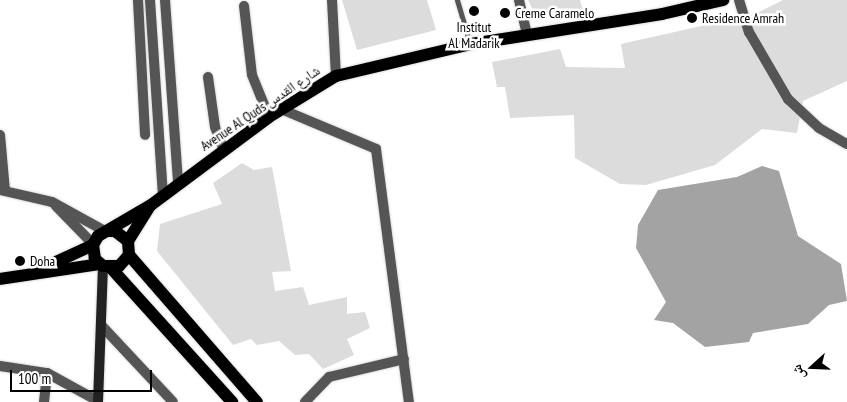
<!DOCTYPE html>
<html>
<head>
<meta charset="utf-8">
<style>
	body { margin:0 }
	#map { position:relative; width:847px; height:402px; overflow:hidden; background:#fff; font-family:"PT Sans Narrow","Noto Naskh Arabic",sans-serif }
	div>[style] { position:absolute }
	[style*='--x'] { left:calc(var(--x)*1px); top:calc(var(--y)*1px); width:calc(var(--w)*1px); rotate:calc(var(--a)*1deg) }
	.green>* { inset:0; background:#dcdcdc }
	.water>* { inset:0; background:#a3a3a3 }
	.roads { filter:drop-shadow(0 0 1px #dbdbdb) drop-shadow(0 0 1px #dbdbdb) }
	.lane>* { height:5px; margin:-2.5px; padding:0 2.5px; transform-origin:2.5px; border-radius:2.5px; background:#555 }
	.street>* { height:10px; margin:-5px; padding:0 5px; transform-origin:5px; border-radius:5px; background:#555 }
	.secondary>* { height:10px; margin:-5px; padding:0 5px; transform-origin:5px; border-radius:5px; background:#222 }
	.primary>* { height:12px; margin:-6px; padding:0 6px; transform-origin:6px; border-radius:6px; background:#000 }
	.dots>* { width:14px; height:14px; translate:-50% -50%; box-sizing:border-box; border:2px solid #fff; border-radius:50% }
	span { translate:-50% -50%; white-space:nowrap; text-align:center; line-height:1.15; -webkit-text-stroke:5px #fff; paint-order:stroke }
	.poi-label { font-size:14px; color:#000 }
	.left { translate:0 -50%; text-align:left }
	.street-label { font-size:14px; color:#000 }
	.north { position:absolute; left:787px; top:342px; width:50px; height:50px; -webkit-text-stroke:4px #fff; paint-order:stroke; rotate:250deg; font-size:14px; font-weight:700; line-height:20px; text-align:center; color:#000 }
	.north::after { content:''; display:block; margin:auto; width:18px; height:22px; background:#000; clip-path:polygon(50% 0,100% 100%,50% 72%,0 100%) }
	.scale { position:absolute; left:10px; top:370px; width:142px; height:22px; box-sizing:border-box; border:2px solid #000; border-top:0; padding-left:6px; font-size:15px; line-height:18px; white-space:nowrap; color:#000; -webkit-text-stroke:4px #fff; paint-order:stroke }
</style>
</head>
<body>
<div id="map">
	<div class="green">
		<i style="clip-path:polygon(342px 0,427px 0,436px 30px,357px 50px)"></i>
		<i style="clip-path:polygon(528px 0,580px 0,584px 15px,536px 17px)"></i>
		<i style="clip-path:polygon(783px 0,847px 0,847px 81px,803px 101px,797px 133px,762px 129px,715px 165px,646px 185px,620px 184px,575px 158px,574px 115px,510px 118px,505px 87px,497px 87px,492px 62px,560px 49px,566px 67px,625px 68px,621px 44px,755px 14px)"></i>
		<i style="clip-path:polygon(242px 163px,254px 170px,272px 167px,291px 271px,272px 272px,275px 291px,303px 287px,309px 305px,347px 297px,347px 314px,365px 312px,370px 328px,347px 339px,354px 355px,323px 369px,309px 354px,295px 355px,279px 341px,257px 345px,251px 339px,233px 345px,157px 251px,160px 224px,222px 204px,213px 183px)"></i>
	</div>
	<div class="water">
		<i style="clip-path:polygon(762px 166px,779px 171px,798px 236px,841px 264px,847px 301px,829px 305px,808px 324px,753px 333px,749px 342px,705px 347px,673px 323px,654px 320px,666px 302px,636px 248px,638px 225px,658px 190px,737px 177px)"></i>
	</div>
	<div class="roads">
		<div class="lane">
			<i style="--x:457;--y:0;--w:46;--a:73.5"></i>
		</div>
		<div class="street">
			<i style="--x:138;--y:0;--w:135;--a:87"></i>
			<i style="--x:150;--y:0;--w:196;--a:86.2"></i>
			<i style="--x:165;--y:0;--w:182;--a:85.9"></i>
			<i style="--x:332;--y:0;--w:76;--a:87"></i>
			<i style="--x:519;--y:0;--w:35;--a:77"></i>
			<i style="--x:739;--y:0;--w:34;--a:73"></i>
			<i style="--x:749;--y:32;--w:78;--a:59.8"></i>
			<i style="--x:788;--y:99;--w:42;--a:43.1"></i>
			<i style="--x:819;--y:128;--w:32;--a:30"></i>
			<i style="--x:244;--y:6;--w:69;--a:83.4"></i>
			<i style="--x:252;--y:75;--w:45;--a:68"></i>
			<i style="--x:208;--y:77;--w:50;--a:82"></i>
			<i style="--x:215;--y:127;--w:25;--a:69"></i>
			<i style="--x:281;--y:109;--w:103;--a:22.8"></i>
			<i style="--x:376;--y:149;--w:255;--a:82.6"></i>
			<i style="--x:0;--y:135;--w:56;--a:84.9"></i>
			<i style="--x:0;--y:190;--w:53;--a:13"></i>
			<i style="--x:52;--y:202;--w:60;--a:28.7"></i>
			<i style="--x:56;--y:206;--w:53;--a:45.8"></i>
			<i style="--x:101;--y:325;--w:105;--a:46.9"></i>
			<i style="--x:0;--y:366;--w:48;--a:8.5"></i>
			<i style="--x:47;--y:373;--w:58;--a:28.8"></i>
			<i style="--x:44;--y:402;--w:29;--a:-84"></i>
			<i style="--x:305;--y:402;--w:35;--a:-46"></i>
			<i style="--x:329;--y:377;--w:77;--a:-13.5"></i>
		</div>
		<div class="secondary">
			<i style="--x:98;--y:402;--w:136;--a:-87.9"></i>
		</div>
		<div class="primary">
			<i style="--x:107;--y:231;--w:8;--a:0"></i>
			<i style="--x:115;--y:231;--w:16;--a:38"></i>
			<i style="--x:128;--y:241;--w:14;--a:86"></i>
			<i style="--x:129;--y:255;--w:15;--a:132"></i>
			<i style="--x:119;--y:266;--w:16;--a:180"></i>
			<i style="--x:103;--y:266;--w:11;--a:-139"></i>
			<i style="--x:95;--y:259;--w:14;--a:-98"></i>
			<i style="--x:93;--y:245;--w:10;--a:-61"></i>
			<i style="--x:98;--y:236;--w:61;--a:-30.3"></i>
			<i style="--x:151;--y:205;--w:147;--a:-36.7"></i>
			<i style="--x:269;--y:117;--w:79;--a:-31.5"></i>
			<i style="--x:336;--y:76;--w:139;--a:-13.3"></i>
			<i style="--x:471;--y:44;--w:193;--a:-8.9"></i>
			<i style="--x:662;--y:14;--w:63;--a:-12.9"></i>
			<i style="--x:128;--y:241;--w:40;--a:-58"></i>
			<i style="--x:129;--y:255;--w:195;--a:49"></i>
			<i style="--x:43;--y:268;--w:55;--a:-24.7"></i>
			<i style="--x:111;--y:268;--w:181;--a:47.9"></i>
			<i style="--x:0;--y:279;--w:101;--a:-8.5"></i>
		</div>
	</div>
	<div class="dots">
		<i style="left:474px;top:11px;background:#000"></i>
		<i style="left:505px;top:13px;background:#000"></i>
		<i style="left:692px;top:18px;background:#000"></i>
		<i style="left:20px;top:261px;background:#000"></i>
	</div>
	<div class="poi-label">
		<span class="left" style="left:515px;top:13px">Creme Caramelo</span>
		<span class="left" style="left:702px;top:18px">Residence Amrah</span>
		<span style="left:474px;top:35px">Institut<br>Al Madarik</span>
		<span class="left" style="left:30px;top:261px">Doha</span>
	</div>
	<div class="street-label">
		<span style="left:260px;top:108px;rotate:-34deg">Avenue Al Quds شارع القدس</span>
	</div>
	<div class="north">ش</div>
	<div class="scale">100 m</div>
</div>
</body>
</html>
